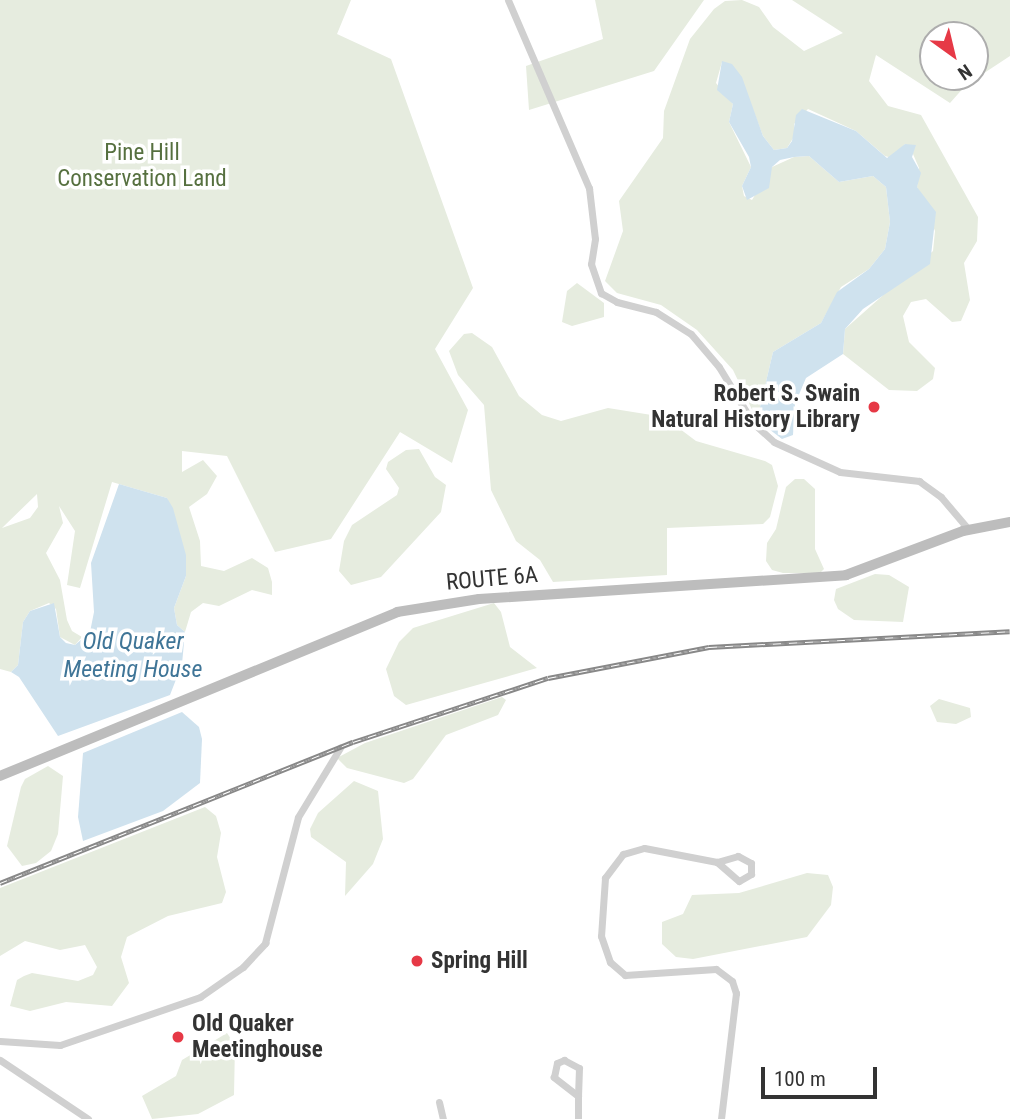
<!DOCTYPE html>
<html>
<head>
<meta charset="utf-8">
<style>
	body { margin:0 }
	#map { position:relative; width:1010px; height:1119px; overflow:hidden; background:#fff; font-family:"Roboto Condensed",sans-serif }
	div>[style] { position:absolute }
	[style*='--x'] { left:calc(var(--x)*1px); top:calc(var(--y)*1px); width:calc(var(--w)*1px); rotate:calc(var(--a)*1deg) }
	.green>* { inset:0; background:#e6ecdf }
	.water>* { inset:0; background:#cfe2ee }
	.minor>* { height:7px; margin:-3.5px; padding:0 3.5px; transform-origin:3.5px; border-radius:3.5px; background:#d0d0d0 }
	.secondary>* { height:10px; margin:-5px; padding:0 5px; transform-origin:5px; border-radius:5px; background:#bdbdbd }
	.rail>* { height:5px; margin-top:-2.5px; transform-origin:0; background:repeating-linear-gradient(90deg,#fff 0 8px,#888 0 16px); box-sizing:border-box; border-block:2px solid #888 }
	.dots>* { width:19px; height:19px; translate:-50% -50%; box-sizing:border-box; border:4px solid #fff; border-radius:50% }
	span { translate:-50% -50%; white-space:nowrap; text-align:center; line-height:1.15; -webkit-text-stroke:7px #fff; paint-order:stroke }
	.park-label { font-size:23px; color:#56703f }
	.poi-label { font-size:23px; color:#333; font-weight:700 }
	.right { translate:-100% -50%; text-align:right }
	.left { translate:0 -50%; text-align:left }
	.street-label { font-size:23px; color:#333 }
	.water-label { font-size:24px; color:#3f7597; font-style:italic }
	.north { position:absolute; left:919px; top:21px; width:70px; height:70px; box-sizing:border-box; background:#fff; border:2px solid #adadad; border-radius:50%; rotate:146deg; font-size:19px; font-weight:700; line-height:28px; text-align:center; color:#333 }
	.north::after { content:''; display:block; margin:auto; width:24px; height:32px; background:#e63946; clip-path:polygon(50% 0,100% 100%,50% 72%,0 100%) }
	.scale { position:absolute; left:761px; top:1067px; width:116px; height:32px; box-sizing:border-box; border:4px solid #333; border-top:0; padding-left:9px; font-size:21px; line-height:24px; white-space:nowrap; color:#333; -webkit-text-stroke:5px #fff; paint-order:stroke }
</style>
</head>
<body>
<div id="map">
	<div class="green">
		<i style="clip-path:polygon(evenodd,0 0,351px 0,337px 34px,391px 59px,473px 288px,435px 349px,468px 410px,452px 463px,400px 432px,331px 539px,275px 552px,227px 456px,182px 451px,182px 472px,203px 460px,217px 476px,207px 494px,189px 507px,200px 541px,201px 566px,224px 571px,252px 558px,268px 568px,272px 582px,272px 595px,252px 590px,219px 606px,203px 603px,191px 612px,185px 632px,177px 625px,174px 608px,186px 576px,167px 498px,112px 482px,80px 588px,67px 585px,75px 531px,59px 506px,63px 523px,46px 553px,60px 580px,67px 620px,72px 631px,82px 637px,75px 645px,60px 637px,56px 609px,49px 603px,30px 611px,23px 622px,18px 665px,11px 672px,0 669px,0 0,37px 494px,38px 507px,30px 518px,2px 528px,37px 494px)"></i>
		<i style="clip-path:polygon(595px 0,704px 0,654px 71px,529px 110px,526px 66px,603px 39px)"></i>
		<i style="clip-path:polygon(evenodd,742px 0,759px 7px,773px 27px,804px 51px,843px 33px,792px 0,1010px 0,1010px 56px,966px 85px,950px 103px,876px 55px,869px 81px,888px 106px,921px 115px,978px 217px,977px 241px,964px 263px,970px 300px,961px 321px,952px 322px,926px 299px,911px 302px,903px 316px,909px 342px,935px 368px,933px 379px,917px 391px,889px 390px,843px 354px,845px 329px,933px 251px,935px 231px,917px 187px,919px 168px,913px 154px,905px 144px,892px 158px,885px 156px,856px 131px,808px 109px,794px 124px,795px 135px,787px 148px,774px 150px,763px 136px,744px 86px,722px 62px,716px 83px,733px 104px,729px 122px,751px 167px,742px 186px,744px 196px,752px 200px,772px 167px,794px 157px,809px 156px,839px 182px,873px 176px,886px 187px,890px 222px,885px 249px,869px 269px,841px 287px,821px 323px,773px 352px,757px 420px,733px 370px,697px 330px,661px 305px,617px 293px,605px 281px,623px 231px,619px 201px,663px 138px,664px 111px,690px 39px,714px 9px,725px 1px,742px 0,933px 35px,975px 35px,975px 77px,933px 77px,933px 35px)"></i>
		<i style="clip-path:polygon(577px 283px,604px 303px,604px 317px,572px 326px,562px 322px,567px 291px)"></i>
		<i style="clip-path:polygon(472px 333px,492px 347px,519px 396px,542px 415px,561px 421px,608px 408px,664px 417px,696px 441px,765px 461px,772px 465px,778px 486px,770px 517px,763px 524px,667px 528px,667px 575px,553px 582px,540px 560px,516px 541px,491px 490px,484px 405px,458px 375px,449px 351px,464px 334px)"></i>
		<i style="clip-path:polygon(419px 449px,435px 477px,446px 485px,441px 512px,381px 577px,351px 585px,339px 571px,344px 541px,352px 525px,397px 495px,399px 488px,386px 469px,388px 462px,406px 450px)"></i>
		<i style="clip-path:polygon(795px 479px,804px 479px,815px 489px,815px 549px,824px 569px,820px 573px,783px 573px,772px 570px,766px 561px,767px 543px,776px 529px,786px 487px)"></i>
		<i style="clip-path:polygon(875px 574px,889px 575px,909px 587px,903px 622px,854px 620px,838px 609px,834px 600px,836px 589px)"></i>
		<i style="clip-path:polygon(494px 603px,501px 612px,510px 647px,537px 668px,406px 705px,394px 696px,386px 669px,399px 642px,413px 628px)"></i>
		<i style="clip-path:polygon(502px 697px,506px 700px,498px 715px,446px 735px,413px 779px,404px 783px,347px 768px,337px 758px,365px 743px)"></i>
		<i style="clip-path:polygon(939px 699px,970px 708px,971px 717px,956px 724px,937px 722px,930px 706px)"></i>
		<i style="clip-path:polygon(48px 766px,63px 776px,58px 834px,51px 851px,36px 863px,22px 866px,7px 846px,21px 787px,25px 779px)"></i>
		<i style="clip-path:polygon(354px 781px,378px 791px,383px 839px,373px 864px,345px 896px,346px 862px,311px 837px,310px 829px,318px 813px)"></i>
		<i style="clip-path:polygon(205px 807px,216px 816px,221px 833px,217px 857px,226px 892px,222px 903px,168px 916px,127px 937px,121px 957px,129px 983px,112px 1006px,66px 1002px,30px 1011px,10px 1006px,17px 980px,24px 976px,32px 973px,78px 981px,93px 975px,97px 967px,85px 945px,60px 950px,25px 941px,0 956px,0 888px)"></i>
		<i style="clip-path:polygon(807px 873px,828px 875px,833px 887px,831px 905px,807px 937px,693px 959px,676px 957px,662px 944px,662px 922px,683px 914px,692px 895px,739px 893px)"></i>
		<i style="clip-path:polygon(227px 1033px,235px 1045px,234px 1095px,198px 1114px,152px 1119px,142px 1096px,176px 1076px,182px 1060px)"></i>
	</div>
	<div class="water">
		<i style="clip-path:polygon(722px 61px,732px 64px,742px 77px,763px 136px,774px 150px,787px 148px,792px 141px,796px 115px,802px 109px,856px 131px,887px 158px,905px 144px,916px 145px,912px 157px,921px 173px,917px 187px,936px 212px,930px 264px,863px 309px,845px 329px,843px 354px,806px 378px,795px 404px,793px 435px,782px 439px,757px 420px,773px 352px,821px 323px,837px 292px,869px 269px,885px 249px,890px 222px,886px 187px,873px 176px,839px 182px,809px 156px,794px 157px,780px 160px,772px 167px,769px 188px,747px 200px,742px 186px,751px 167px,749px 157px,729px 122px,733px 104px,717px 90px)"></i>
		<i style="clip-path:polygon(119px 484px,167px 498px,173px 508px,186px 555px,186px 576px,174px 608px,177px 625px,185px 632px,182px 664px,170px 695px,58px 736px,19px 677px,11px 672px,18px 665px,23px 622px,30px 611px,54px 603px,60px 637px,66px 643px,75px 645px,90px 632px,94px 612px,91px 563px)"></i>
		<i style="clip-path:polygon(182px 712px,199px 727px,202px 739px,200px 783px,163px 811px,83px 841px,78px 817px,83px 753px)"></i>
	</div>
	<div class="minor">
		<i style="--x:508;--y:0;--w:205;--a:66.7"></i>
		<i style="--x:589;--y:188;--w:51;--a:83.3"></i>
		<i style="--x:595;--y:239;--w:25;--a:99"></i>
		<i style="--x:591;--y:264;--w:31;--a:71"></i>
		<i style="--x:601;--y:293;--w:18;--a:29"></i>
		<i style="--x:617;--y:302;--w:40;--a:14.4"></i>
		<i style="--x:656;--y:312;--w:41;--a:32.2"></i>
		<i style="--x:691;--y:334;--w:43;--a:49.7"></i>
		<i style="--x:719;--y:367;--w:66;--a:58.7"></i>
		<i style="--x:753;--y:423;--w:28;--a:42"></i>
		<i style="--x:774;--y:442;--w:72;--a:24.4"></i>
		<i style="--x:840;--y:472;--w:80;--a:6.5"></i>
		<i style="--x:919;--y:481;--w:27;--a:36"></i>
		<i style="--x:941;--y:497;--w:43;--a:49.7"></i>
		<i style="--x:717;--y:862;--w:29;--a:41"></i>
		<i style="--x:739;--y:881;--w:14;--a:-30"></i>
		<i style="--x:751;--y:874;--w:11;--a:-90"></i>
		<i style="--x:751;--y:863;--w:15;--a:-152"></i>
		<i style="--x:738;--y:856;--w:22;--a:164"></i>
		<i style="--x:717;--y:862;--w:74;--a:-169.1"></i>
		<i style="--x:644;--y:848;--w:22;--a:164"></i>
		<i style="--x:623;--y:854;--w:30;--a:127"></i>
		<i style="--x:605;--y:878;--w:58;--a:93.9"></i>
		<i style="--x:601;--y:936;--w:28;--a:71"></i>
		<i style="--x:610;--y:962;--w:20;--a:41"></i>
		<i style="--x:625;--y:975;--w:91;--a:-3.8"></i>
		<i style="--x:716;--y:969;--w:20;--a:37"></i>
		<i style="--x:732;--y:981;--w:13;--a:72"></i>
		<i style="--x:736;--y:993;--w:127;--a:96.8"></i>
		<i style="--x:0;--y:1041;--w:60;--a:3.8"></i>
		<i style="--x:60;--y:1045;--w:148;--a:-18.9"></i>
		<i style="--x:200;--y:997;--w:52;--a:-34.9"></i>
		<i style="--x:243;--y:967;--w:33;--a:-47"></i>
		<i style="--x:265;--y:943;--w:130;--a:-75.3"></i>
		<i style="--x:298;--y:817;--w:81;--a:-58.7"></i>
		<i style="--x:0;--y:1060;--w:106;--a:33.8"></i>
		<i style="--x:564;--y:1060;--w:17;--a:28"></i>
		<i style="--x:579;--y:1068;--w:28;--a:92"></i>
		<i style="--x:578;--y:1096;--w:31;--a:-142"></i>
		<i style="--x:554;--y:1077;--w:14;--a:-78"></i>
		<i style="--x:557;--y:1063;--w:8;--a:-23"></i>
		<i style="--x:439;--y:1102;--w:17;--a:77"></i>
		<i style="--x:578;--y:1119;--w:23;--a:-90"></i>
	</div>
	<div class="secondary">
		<i style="--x:0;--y:776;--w:430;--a:-22.4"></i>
		<i style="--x:397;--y:612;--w:83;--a:-9"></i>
		<i style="--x:479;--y:599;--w:368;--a:-3.7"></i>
		<i style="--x:846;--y:575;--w:125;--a:-20.6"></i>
		<i style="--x:963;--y:531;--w:48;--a:-10.8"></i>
	</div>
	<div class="rail">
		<i style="--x:0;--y:883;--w:380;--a:-21.8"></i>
		<i style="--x:353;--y:742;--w:205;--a:-18.2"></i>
		<i style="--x:548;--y:678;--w:164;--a:-10.9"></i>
		<i style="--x:709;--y:647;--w:301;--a:-3"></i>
	</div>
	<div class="dots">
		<i style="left:874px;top:407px;background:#e63946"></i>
		<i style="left:417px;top:961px;background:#e63946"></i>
		<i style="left:178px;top:1037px;background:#e63946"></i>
	</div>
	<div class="park-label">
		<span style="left:142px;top:166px">Pine Hill<br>Conservation Land</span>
	</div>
	<div class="poi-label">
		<span class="right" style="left:860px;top:407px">Robert S. Swain<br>Natural History Library</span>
		<span class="left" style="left:431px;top:961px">Spring Hill</span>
		<span class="left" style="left:192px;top:1037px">Old Quaker<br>Meetinghouse</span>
	</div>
	<div class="street-label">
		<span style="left:492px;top:579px;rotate:-5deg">ROUTE 6A</span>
	</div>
	<div class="water-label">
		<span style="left:133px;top:656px">Old Quaker<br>Meeting House</span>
	</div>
	<div class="north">N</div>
	<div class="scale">100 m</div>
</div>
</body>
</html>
